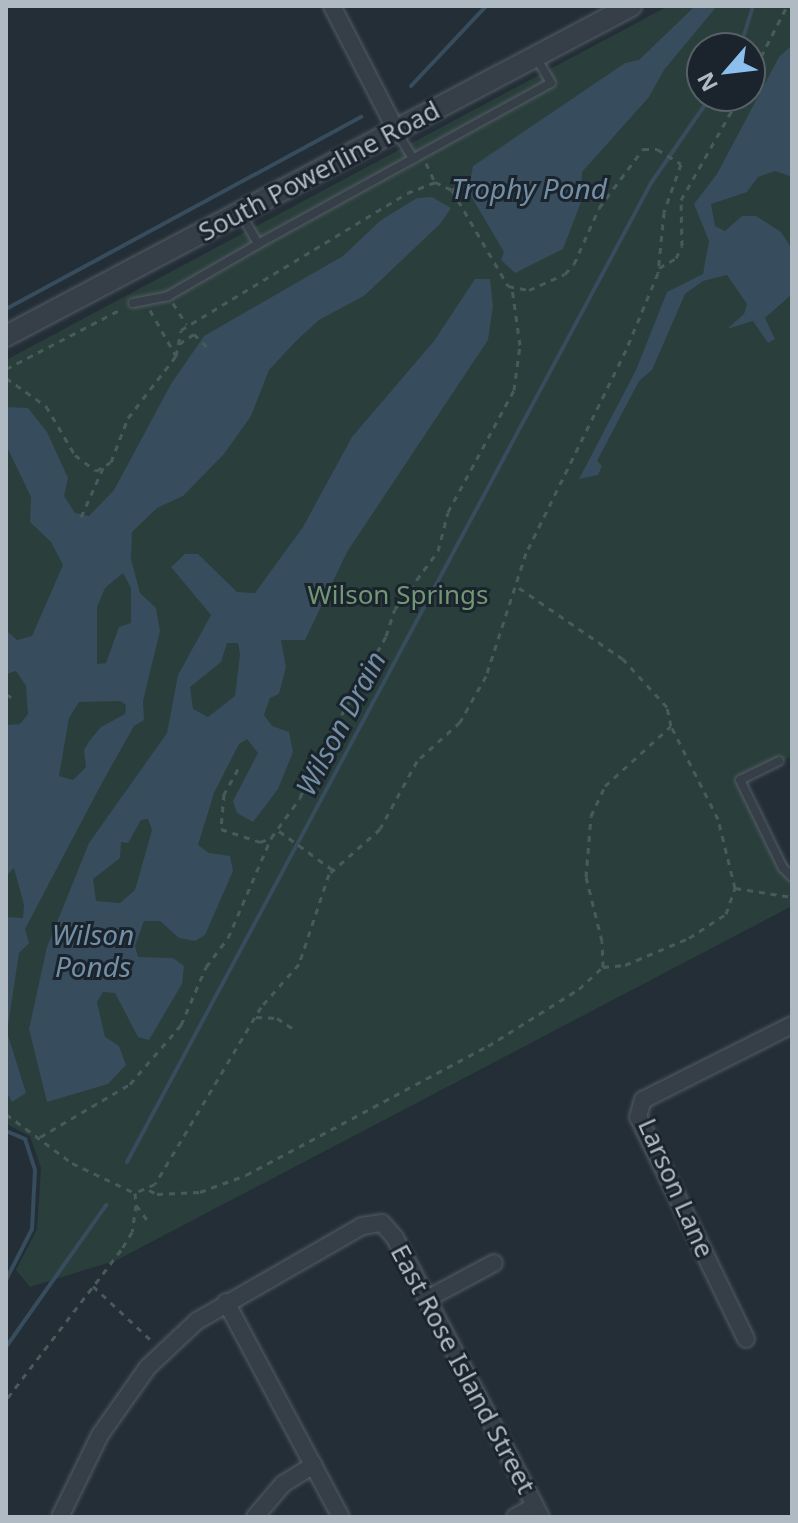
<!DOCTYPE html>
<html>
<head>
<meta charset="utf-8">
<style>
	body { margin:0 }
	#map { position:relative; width:798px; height:1523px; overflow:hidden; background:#232e36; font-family:"Noto Sans",sans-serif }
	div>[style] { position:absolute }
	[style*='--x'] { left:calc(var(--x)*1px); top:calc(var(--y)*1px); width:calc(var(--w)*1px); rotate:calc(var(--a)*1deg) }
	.green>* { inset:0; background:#2a3e3b }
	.water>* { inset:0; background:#374c5c }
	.stream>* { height:4px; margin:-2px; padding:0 2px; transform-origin:2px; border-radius:2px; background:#374c5c }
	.path>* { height:3px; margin-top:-1.5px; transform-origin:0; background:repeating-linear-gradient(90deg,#485b5b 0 6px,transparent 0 12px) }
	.roads { filter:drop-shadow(0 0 2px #535d65) drop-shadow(0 0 2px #535d65) }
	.service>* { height:8px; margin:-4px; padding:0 4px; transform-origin:4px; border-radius:4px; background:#363f47 }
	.minor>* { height:16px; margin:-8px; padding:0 8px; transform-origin:8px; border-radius:8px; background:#363f47 }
	.tertiary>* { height:20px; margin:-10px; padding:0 10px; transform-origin:10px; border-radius:10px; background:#363f47 }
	span { translate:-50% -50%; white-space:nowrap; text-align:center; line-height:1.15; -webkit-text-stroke:6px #1b242c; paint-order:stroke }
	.street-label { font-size:26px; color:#b0bac3 }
	.park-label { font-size:26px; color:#719774 }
	.water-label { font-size:28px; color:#738fa5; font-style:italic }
	.frame { position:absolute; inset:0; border:8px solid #b0bac3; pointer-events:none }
	.north { position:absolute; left:686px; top:32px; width:80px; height:80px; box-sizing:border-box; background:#1b242c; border:2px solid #576068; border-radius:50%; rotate:242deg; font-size:22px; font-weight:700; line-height:32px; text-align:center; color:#b0bac3 }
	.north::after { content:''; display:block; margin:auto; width:28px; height:36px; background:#8bbfee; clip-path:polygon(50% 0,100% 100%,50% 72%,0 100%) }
</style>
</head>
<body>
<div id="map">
	<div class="green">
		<i style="clip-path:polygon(evenodd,668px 6px,792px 6px,792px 756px,743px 783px,792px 873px,792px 906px,117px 1260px,30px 1287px,16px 1270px,37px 1229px,41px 1168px,30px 1136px,6px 1124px,6px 360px,668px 6px,702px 48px,750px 48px,750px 96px,702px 96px,702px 48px)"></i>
	</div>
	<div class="water">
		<i style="clip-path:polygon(695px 6px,717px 6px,664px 70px,649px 97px,582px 172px,581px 202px,563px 249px,515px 273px,501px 260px,504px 252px,468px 191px,473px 166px,625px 63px,639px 60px)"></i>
		<i style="clip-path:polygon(792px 45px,792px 177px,775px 171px,758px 177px,747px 192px,711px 204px,715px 226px,725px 231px,742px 216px,756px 216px,781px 232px,792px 249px,791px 295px,765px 318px,775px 339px,768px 343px,753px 321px,727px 329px,744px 314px,747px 304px,727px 275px,703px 281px,685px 294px,652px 370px,639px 381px,597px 461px,602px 466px,598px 475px,579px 479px,636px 370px,667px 292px,703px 274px,709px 241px,694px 204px,717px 174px,779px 57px)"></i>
		<i style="clip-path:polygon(evenodd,432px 197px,451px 208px,440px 224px,364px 296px,319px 320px,296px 341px,269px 370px,251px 416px,224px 454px,183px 496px,157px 508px,132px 532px,131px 559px,140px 593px,156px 608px,160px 631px,143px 701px,144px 720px,134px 726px,103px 781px,25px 929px,29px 943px,19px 953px,7px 1032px,26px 1093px,12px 1102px,6px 1091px,6px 917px,23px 918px,24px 905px,14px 868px,6px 876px,6px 719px,7px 725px,20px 724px,28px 714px,26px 686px,16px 671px,6px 674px,6px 630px,17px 640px,32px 636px,63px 565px,51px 542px,30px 522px,31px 497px,6px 445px,6px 407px,28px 408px,47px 432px,68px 478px,64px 496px,75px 513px,89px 516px,114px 490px,171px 384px,204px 336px,343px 256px,381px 220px,417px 198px,432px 197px,123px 573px,131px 588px,131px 623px,119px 627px,106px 663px,97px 664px,97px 607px,105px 588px,123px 573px,432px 197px,120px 701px,126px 705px,125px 714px,101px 727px,90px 740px,84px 750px,86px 767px,73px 780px,59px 776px,69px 718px,79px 702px,120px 701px)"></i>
		<i style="clip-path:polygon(evenodd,475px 279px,490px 279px,493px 306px,488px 340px,347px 552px,305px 640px,281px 640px,286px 667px,279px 694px,270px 698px,264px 715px,272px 726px,289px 732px,293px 752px,278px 789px,253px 822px,237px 813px,233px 801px,258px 753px,247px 739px,239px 744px,214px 793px,198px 845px,209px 853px,230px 856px,233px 871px,205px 935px,195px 941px,179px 938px,160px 921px,144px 921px,135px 946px,138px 957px,173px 958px,184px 966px,182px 984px,149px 1040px,138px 1037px,115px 993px,103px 992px,97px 1002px,105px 1037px,119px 1046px,126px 1065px,108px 1084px,47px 1102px,29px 1029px,47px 947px,89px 843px,167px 733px,178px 675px,211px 615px,171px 567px,185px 554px,198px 554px,237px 592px,255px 593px,303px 527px,352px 437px,434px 341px,475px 279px,227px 643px,238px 643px,240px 654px,235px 696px,208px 717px,193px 709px,190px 687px,221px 662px,227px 643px,475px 279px,148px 819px,152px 830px,135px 890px,120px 903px,96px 901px,93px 879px,120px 858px,121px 842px,128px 843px,141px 820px,148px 819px)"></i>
	</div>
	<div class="stream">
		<i style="--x:740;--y:48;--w:44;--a:-72.8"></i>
		<i style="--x:411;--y:86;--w:110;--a:-46.8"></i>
		<i style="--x:6;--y:309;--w:404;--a:-28.4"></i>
		<i style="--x:6;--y:1131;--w:21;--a:23"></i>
		<i style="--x:25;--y:1139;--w:33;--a:72"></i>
		<i style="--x:35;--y:1170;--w:59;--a:92.9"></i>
		<i style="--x:32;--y:1229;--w:57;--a:117"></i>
		<i style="--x:127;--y:1162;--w:1110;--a:-61.84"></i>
		<i style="--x:651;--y:183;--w:106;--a:-55.4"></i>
		<i style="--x:6;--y:1347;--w:174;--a:-54.8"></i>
	</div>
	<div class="path">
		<i style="--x:750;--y:78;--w:81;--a:-62.8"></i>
		<i style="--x:426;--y:163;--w:21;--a:65"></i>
		<i style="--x:452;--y:190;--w:16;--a:-30"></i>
		<i style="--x:466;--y:182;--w:16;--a:11"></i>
		<i style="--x:659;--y:268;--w:20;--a:-30"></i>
		<i style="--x:676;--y:258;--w:13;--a:-63"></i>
		<i style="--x:682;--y:246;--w:46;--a:-91.2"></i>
		<i style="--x:681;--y:200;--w:120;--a:-60.4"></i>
		<i style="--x:173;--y:303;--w:25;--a:58"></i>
		<i style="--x:150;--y:310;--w:53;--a:60.5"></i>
		<i style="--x:179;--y:344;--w:18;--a:-34"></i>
		<i style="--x:194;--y:334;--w:21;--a:45"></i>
		<i style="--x:6;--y:369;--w:132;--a:-27.5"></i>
		<i style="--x:6;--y:378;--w:49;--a:35"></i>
		<i style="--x:46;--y:406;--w:57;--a:59.4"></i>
		<i style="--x:75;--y:455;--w:26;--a:37"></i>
		<i style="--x:96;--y:471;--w:17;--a:-31"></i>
		<i style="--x:111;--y:462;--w:47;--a:-68.9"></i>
		<i style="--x:128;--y:418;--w:78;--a:-52.3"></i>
		<i style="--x:176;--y:356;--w:26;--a:-79"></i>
		<i style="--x:181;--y:330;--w:264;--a:-31.2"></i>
		<i style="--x:407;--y:193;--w:30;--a:-21"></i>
		<i style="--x:435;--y:182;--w:19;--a:25"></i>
		<i style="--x:452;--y:190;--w:111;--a:59.7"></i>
		<i style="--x:508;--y:286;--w:21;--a:11"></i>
		<i style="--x:529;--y:290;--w:39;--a:-24"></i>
		<i style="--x:565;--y:274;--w:13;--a:-48"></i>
		<i style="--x:574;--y:264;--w:61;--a:-65.9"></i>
		<i style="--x:599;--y:208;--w:74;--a:-53.3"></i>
		<i style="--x:643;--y:149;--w:14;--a:0"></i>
		<i style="--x:657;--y:149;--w:28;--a:32"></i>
		<i style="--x:681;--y:164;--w:51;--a:109.5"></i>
		<i style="--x:664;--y:212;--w:61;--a:95.6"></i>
		<i style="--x:658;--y:273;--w:83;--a:112.6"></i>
		<i style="--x:626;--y:350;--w:226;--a:116.2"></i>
		<i style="--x:526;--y:553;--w:129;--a:108"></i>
		<i style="--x:486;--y:676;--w:53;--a:119.5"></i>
		<i style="--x:460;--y:722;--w:58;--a:137.8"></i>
		<i style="--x:417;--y:761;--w:77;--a:118.6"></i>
		<i style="--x:380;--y:829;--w:68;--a:138.6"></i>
		<i style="--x:329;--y:874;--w:95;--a:108.4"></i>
		<i style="--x:299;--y:964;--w:57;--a:131.5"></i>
		<i style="--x:261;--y:1007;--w:206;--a:120.9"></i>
		<i style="--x:155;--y:1184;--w:22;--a:156"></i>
		<i style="--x:81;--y:517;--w:54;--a:-65.8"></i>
		<i style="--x:6;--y:694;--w:9;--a:32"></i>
		<i style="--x:238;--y:769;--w:29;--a:119"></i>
		<i style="--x:224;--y:794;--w:35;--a:95"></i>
		<i style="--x:221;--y:829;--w:41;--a:18.4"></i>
		<i style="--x:260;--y:842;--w:12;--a:-20"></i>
		<i style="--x:279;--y:831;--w:67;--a:35.8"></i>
		<i style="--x:735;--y:888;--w:58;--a:9"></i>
		<i style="--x:603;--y:967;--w:22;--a:-5"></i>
		<i style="--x:625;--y:965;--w:69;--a:-22.9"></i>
		<i style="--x:689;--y:938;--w:44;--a:-33"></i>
		<i style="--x:726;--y:914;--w:28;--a:-71"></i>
		<i style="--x:735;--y:888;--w:71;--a:-103.8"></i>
		<i style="--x:718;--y:819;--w:104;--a:-116.8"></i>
		<i style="--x:256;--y:1017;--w:21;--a:3"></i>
		<i style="--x:277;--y:1018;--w:23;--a:34"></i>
		<i style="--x:6;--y:1114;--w:82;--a:36.6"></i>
		<i style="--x:72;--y:1163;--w:70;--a:25.5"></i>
		<i style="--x:135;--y:1193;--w:12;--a:85"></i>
		<i style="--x:136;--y:1205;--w:27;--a:98"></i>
		<i style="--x:132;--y:1232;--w:21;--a:121"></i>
		<i style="--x:121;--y:1250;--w:189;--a:127.5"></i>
		<i style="--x:40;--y:1137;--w:104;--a:-30.5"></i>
		<i style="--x:130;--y:1084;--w:78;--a:-49.2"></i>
		<i style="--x:181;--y:1025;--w:63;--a:-66.7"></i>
		<i style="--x:206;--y:967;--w:36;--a:-53"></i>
		<i style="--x:228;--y:938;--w:109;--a:-66.7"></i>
		<i style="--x:271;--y:838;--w:49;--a:-54.1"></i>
		<i style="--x:300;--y:798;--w:33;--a:-69"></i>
		<i style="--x:312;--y:767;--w:150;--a:-60.5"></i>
		<i style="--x:386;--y:636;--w:28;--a:-72"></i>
		<i style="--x:395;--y:609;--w:72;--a:-53.4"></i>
		<i style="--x:438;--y:551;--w:40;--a:-75.6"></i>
		<i style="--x:448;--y:512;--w:139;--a:-61.6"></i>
		<i style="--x:514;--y:390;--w:45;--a:-82.4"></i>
		<i style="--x:520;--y:345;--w:58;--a:-98"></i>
		<i style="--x:149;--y:1190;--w:9;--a:27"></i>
		<i style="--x:157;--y:1194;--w:43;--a:-2.7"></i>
		<i style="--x:200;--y:1192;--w:49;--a:-20.3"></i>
		<i style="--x:246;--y:1175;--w:274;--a:-28.1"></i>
		<i style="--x:488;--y:1046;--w:107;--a:-32.1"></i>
		<i style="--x:579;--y:989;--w:33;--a:-43"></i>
		<i style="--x:603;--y:967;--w:26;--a:-92"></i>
		<i style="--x:602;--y:941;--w:66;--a:-104"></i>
		<i style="--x:586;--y:877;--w:61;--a:-85.3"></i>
		<i style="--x:591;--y:816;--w:33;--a:-65"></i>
		<i style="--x:605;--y:786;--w:89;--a:-42.3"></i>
		<i style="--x:671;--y:726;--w:19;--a:-102"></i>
		<i style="--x:667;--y:707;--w:65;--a:-132.5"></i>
		<i style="--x:623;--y:659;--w:131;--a:-145.6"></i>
		<i style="--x:136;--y:1205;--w:20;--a:53"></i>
		<i style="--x:93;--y:1286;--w:83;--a:43.1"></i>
	</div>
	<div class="roads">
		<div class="service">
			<i style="--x:397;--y:132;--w:31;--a:59"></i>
			<i style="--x:241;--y:214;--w:34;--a:60"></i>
			<i style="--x:258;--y:244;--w:334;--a:-28.8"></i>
			<i style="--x:551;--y:83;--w:30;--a:-120"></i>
			<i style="--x:133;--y:303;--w:36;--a:-11"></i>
			<i style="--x:168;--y:296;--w:104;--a:-30"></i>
			<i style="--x:779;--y:761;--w:43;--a:154"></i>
			<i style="--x:740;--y:780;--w:98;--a:64"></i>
			<i style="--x:783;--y:868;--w:13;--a:45"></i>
		</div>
		<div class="minor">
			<i style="--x:332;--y:6;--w:140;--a:62.7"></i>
			<i style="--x:427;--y:1299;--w:76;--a:-28.2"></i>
			<i style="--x:226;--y:1302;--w:244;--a:61.9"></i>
			<i style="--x:746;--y:1339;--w:247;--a:-115.9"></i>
			<i style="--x:638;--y:1117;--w:18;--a:-74"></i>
			<i style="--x:643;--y:1100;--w:167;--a:-26.7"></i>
			<i style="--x:60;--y:1517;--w:91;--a:-64"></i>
			<i style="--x:100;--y:1435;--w:83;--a:-54.8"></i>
			<i style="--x:148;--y:1367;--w:67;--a:-43.2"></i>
			<i style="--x:197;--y:1321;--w:190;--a:-29.9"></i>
			<i style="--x:362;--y:1226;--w:20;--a:-9"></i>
			<i style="--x:382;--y:1223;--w:20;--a:49"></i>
			<i style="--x:395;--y:1238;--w:315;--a:62.4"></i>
			<i style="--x:255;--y:1517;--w:43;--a:-49.7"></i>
			<i style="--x:283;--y:1484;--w:36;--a:-32"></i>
			<i style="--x:515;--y:1517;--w:23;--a:-29"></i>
		</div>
		<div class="tertiary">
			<i style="--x:6;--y:336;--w:707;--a:-27.83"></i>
		</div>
	</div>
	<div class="street-label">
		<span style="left:319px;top:171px;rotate:-28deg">South Powerline Road</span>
		<span style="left:676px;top:1188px;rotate:66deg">Larson Lane</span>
		<span style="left:463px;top:1369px;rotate:62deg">East Rose Island Street</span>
	</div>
	<div class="park-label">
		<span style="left:398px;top:595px">Wilson Springs</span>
	</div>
	<div class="water-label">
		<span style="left:529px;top:188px">Trophy Pond</span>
		<span style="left:340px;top:723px;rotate:-62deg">Wilson Drain</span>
		<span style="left:93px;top:950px">Wilson<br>Ponds</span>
	</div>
	<div class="frame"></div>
	<div class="north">N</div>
</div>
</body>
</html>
